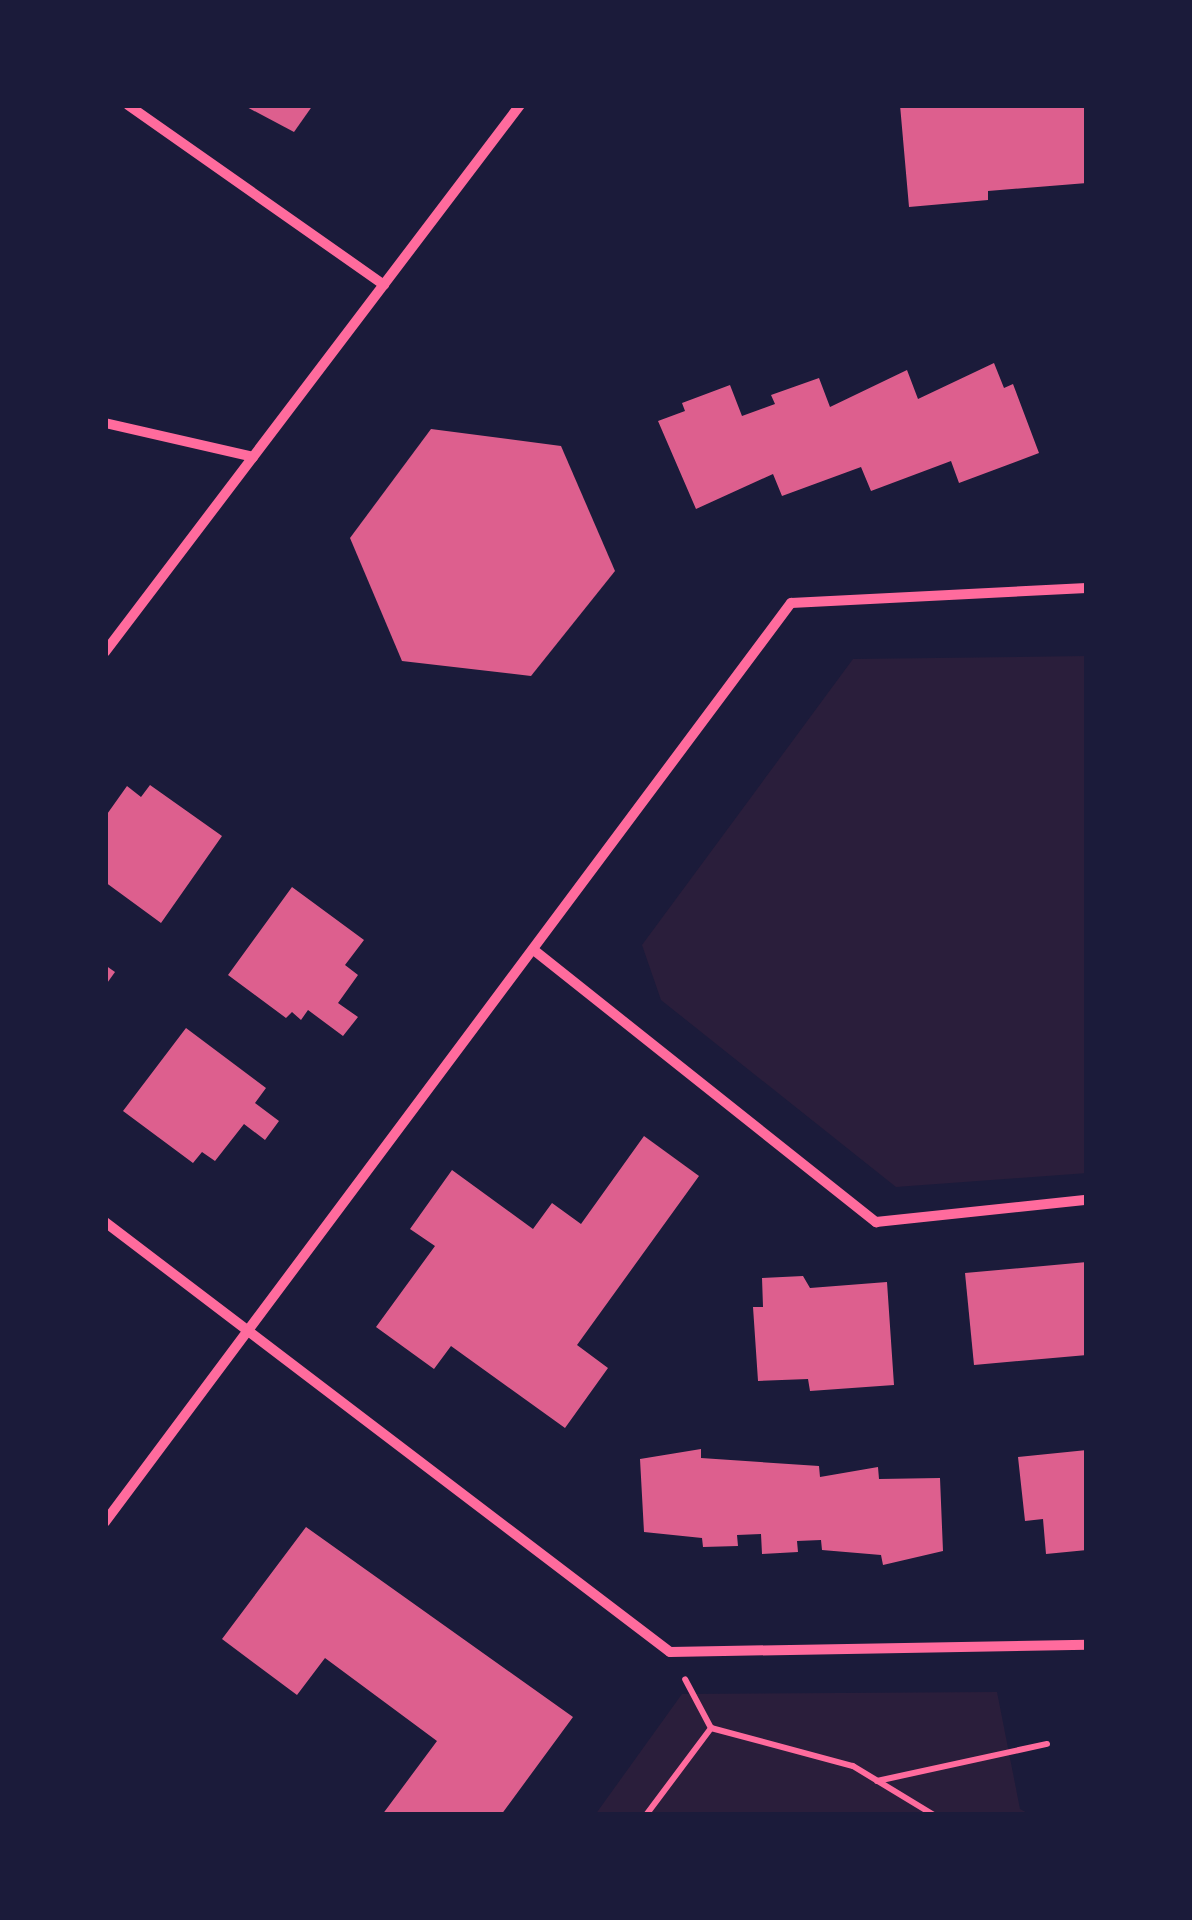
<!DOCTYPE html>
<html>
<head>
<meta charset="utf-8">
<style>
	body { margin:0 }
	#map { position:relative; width:1192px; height:1920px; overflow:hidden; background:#1b1b3a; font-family:"Fira Sans Condensed",sans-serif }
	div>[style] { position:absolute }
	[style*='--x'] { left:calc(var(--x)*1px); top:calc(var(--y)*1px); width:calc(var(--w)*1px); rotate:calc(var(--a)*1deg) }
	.green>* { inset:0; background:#2a1e3b }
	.building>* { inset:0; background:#dd5f8e }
	.path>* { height:6px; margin:-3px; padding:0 3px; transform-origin:3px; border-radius:3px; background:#ff6b9d }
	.minor>* { height:10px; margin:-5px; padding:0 5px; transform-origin:5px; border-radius:5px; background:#ff6b9d }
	span { translate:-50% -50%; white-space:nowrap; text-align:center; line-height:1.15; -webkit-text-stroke:10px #1b1b3a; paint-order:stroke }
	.frame { position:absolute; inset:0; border:108px solid #1b1b3a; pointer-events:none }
</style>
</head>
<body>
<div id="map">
	<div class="green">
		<i style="clip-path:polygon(1087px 656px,1087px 1173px,896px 1187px,661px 1000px,642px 945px,853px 659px)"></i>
		<i style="clip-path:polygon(997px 1692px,1020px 1809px,1031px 1815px,595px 1815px,682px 1694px)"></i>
	</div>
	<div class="building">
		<i style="clip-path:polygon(243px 105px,313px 105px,294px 132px)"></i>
		<i style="clip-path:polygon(900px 105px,1087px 105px,1087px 183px,988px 191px,988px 200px,909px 207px)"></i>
		<i style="clip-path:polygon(994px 363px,1004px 388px,1013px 384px,1039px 453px,959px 483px,951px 461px,871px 491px,861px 467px,782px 496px,773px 474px,696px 509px,658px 421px,685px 411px,682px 403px,730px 385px,742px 416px,775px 404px,771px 395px,819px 378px,830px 407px,907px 370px,918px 399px)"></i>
		<i style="clip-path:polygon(431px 429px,561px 446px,615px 571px,531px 676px,402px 661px,350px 538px)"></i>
		<i style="clip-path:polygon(150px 785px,222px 836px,161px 923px,105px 882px,105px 817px,127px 786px,141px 797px)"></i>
		<i style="clip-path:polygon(292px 887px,364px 940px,345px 965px,358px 975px,338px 1003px,358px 1017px,343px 1036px,308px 1010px,301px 1020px,292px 1012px,286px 1018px,228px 975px)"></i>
		<i style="clip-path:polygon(105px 965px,115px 972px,105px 986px)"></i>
		<i style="clip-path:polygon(186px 1028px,266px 1088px,255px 1103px,279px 1121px,265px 1140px,244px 1124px,215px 1161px,202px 1152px,193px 1163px,123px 1111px)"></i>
		<i style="clip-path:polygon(644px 1136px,699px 1176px,577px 1345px,608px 1368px,565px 1428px,451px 1346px,434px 1369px,376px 1327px,435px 1246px,410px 1229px,452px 1170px,533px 1229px,552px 1203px,581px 1224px)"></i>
		<i style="clip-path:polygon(1087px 1262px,1087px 1355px,974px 1365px,965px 1273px)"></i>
		<i style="clip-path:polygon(803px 1276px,810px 1288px,887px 1282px,894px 1385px,810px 1391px,808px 1379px,758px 1381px,753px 1307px,763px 1307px,762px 1278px)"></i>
		<i style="clip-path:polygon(701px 1449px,701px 1458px,819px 1466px,820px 1477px,878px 1467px,879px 1479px,940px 1478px,943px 1551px,883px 1565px,881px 1555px,822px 1550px,821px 1540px,797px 1541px,798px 1552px,762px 1554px,761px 1534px,737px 1535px,738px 1546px,703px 1547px,702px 1538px,644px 1532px,640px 1459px)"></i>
		<i style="clip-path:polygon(1087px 1450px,1087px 1550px,1046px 1554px,1043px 1519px,1025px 1521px,1018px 1457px)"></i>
		<i style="clip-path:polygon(306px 1527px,573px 1717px,501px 1815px,382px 1815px,437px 1741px,325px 1658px,297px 1695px,222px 1639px)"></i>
	</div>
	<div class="path">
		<i style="--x:711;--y:1728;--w:147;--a:15"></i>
		<i style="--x:853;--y:1766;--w:95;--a:31.2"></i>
		<i style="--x:877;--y:1781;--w:174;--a:-12.3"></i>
		<i style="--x:646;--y:1815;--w:109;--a:-53.2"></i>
		<i style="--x:711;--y:1728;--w:55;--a:-118"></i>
	</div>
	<div class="minor">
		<i style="--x:128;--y:105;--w:313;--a:35.1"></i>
		<i style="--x:105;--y:423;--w:152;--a:12.9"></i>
		<i style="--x:105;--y:652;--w:687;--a:-52.81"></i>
		<i style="--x:535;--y:951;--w:436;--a:38.5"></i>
		<i style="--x:876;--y:1222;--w:212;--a:-6"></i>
		<i style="--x:105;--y:1222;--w:710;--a:37.27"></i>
		<i style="--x:670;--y:1652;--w:417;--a:-1"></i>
		<i style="--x:105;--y:1522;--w:1147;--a:-53.26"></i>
		<i style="--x:791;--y:603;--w:296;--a:-2.9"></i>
	</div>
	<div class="frame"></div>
</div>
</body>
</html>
